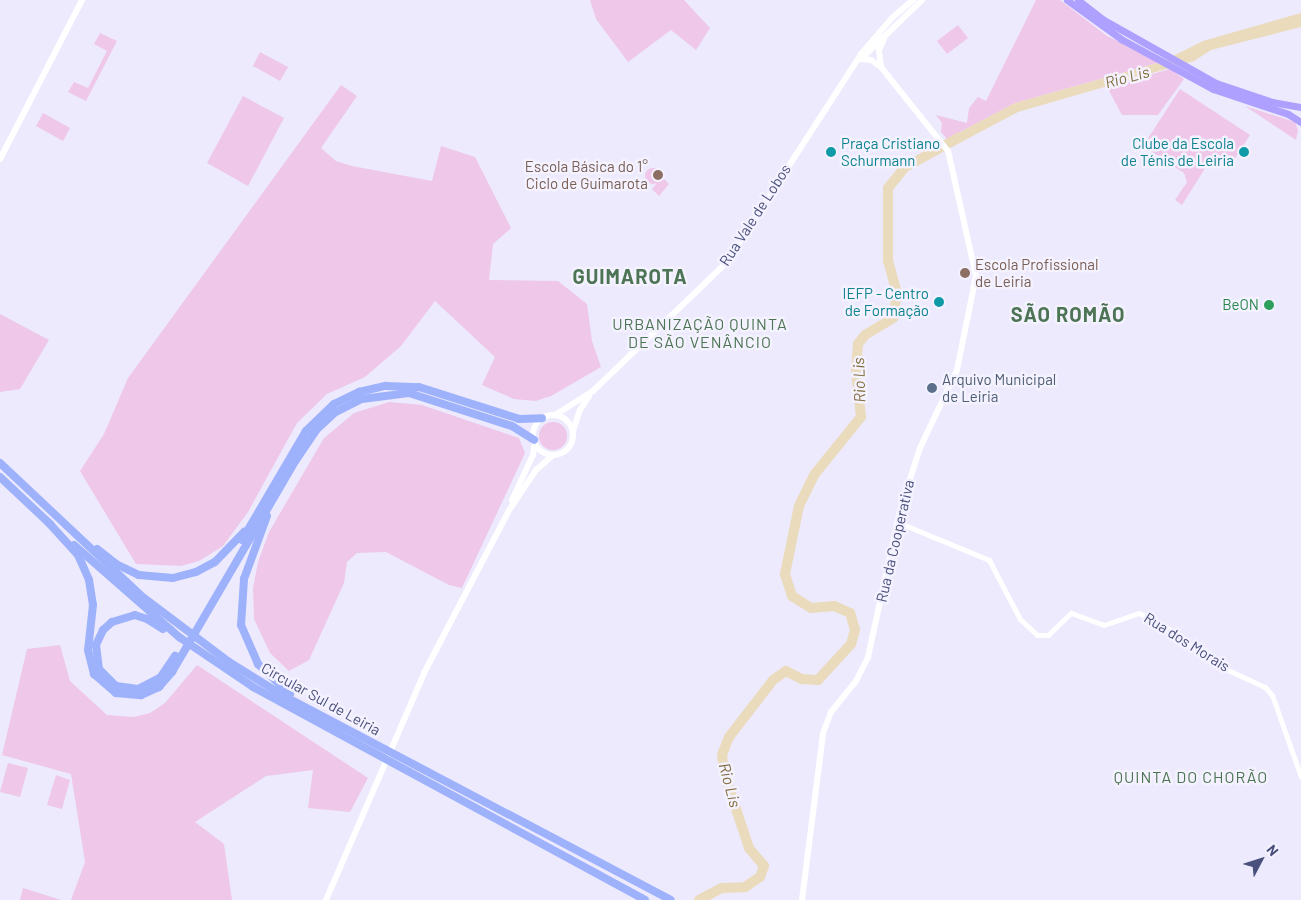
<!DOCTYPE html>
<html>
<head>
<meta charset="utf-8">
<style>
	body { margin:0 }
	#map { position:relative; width:1301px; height:900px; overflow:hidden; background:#edeafe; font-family:Barlow,sans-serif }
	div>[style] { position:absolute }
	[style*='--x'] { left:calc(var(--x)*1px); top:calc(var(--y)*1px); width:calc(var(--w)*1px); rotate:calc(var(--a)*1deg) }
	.green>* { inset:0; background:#eec7e9 }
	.round { border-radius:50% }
	.water>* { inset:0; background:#eadbbc }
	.river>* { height:10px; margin:-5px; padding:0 5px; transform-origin:5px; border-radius:5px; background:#eadbbc }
	.tertiary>* { height:5px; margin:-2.5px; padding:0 2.5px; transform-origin:2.5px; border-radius:2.5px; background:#fff }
	.secondary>* { height:6px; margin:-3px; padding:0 3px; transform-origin:3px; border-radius:3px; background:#fff }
	.secondary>.ring { margin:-3px; padding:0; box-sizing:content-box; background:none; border:6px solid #fff; border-radius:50% }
	.primary>* { height:7px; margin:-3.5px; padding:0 3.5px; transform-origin:3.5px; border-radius:3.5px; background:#aea0ff }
	.motorway>* { height:8px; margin:-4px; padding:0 4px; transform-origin:4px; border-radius:4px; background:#9eb2fc }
	.dots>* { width:14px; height:14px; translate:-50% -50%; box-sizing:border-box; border:2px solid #f4f2ff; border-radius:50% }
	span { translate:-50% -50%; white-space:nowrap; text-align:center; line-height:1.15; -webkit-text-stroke:5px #f4f2ff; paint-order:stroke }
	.culture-label { font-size:15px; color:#0d838f }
	.left { translate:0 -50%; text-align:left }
	.right { translate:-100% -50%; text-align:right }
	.education-label { font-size:15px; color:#785e54 }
	.street-label { font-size:15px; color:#4a507c }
	.leisure-label { font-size:15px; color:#27864d }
	.service-label { font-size:15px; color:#4e5e75 }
	.water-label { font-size:16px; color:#826c3c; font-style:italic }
	.neighbourhood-label { font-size:16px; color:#4d7454; letter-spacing:1px }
	.district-label { font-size:20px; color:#4d7454; font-weight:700; letter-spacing:1px }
	.north { position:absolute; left:1236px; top:835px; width:50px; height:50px; -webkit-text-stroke:4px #f4f2ff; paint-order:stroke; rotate:50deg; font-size:14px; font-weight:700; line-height:20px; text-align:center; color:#4a507c }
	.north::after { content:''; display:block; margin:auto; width:18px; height:22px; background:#4a507c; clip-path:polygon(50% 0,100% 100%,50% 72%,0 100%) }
</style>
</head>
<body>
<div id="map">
	<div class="green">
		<i style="clip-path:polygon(590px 0,684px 0,710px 28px,696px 50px,671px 30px,628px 62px,596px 19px)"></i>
		<i style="clip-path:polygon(1036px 0,1060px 0,1107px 36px,1161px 62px,1015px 103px,947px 139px,941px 132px,942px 123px,936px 115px,967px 123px,969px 108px,978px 97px,986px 101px)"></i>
		<i style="clip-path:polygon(958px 25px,968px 38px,947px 54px,937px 41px)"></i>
		<i style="clip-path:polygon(100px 33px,117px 41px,86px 101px,68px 92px,74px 82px,88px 88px,107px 51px,94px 44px)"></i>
		<i style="clip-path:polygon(260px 52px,288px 67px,280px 81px,253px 66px)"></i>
		<i style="clip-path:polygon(1170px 69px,1184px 79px,1158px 115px,1122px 115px,1107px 87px)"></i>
		<i style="clip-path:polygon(341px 85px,357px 96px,321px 148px,336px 161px,352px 166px,432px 181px,441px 146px,475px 157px,511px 228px,493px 244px,489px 280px,558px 281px,587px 304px,592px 341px,601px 367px,551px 396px,536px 401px,514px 399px,482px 385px,495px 357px,435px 301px,401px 346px,365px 377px,327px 394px,297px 423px,248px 512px,223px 546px,199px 561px,181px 566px,136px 564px,80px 471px,104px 434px,128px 378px)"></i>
		<i style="clip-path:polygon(1180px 89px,1250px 135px,1230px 166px,1214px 154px,1182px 205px,1175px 200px,1187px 182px,1184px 173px,1143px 146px)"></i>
		<i style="clip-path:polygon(243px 96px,284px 118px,248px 186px,207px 163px)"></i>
		<i style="clip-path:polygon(1245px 106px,1295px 122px,1298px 130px,1296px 140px)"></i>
		<i style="clip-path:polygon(43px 113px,70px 128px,63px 141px,36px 126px)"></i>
		<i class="round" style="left:645px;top:168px;width:16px;height:16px"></i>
		<i style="clip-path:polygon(662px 177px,669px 184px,659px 196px,652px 189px)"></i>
		<i style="clip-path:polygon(0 314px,49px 340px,20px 389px,0 392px)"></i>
		<i style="clip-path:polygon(389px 402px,422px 405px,519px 438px,525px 453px,462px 588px,449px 585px,386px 552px,357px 553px,347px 562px,344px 583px,309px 660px,289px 671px,270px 653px,254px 619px,253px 588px,258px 562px,269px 532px,324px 438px,354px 413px)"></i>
		<i class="round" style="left:539px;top:422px;width:28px;height:28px"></i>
		<i style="clip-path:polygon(60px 645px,70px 681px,107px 715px,134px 717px,150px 713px,165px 703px,197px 665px,368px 778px,350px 812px,308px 808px,313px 770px,266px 776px,195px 822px,224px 844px,232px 900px,71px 900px,85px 862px,71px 774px,2px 755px,27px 649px)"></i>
		<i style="clip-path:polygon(8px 763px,28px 768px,20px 797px,0 792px)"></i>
		<i style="clip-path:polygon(56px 775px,70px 780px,62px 809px,47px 805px)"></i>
		<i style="clip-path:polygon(23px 888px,61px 900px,20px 900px)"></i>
	</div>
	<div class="water">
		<i style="clip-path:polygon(1301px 13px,1301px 27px,1211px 50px,1194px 61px,1018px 112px,952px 147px,947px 139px,1015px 103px,1161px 62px,1203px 41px)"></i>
	</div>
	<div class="river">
		<i style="--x:699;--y:900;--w:26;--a:-28"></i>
		<i style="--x:722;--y:888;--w:23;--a:-2"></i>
		<i style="--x:745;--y:887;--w:18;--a:-34"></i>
		<i style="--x:760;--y:877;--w:12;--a:-70"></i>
		<i style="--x:764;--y:866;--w:23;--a:-130"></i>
		<i style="--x:749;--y:848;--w:79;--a:-108.4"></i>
		<i style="--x:724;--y:773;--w:18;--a:-96"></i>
		<i style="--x:722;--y:755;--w:19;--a:-69"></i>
		<i style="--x:729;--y:737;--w:72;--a:-52.3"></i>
		<i style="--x:773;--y:680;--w:16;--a:-35"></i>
		<i style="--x:786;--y:671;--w:18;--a:27"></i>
		<i style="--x:802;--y:679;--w:16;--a:4"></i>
		<i style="--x:818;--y:680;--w:49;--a:-47.5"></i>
		<i style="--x:851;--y:644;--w:15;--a:-74"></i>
		<i style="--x:855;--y:630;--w:18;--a:-106"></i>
		<i style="--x:850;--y:613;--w:17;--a:-156"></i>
		<i style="--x:834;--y:606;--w:23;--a:175"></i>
		<i style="--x:811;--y:608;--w:22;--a:-148"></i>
		<i style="--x:792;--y:596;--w:23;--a:-108"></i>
		<i style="--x:785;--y:574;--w:69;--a:-78.4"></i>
		<i style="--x:799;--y:506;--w:34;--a:-64"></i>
		<i style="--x:814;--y:475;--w:75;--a:-51"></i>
		<i style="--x:861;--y:417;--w:46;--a:-96.2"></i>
		<i style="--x:856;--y:371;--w:27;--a:-86"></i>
		<i style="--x:858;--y:344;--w:11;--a:-52"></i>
		<i style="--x:865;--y:335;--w:33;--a:-31"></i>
		<i style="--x:893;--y:318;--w:4;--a:-63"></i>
		<i style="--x:895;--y:314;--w:24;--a:-88"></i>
		<i style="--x:896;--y:290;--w:30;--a:-105"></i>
		<i style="--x:888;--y:261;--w:73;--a:-90"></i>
		<i style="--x:888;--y:188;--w:26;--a:-51"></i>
		<i style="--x:904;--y:168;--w:64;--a:-29"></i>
	</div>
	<div class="tertiary">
		<i style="--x:897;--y:522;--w:100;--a:22.4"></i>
		<i style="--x:989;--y:560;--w:67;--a:62.3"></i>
		<i style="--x:1020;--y:619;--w:23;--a:43"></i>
		<i style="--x:1037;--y:635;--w:11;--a:0"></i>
		<i style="--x:1048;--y:635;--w:32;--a:-44"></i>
		<i style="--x:1071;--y:613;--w:35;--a:20"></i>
		<i style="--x:1104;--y:625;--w:37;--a:-19"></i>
		<i style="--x:1139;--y:613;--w:34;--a:28"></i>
		<i style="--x:1169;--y:629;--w:56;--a:37.7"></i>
		<i style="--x:1213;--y:663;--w:57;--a:24.8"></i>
		<i style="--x:1265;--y:687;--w:11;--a:49"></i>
		<i style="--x:1272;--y:695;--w:87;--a:70.5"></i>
	</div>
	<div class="secondary">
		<i style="--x:861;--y:59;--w:85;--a:-44"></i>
		<i style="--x:881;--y:67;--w:17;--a:-97"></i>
		<i style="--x:879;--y:50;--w:12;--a:-66"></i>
		<i style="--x:0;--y:159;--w:179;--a:-62.7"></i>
		<i class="ring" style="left:533px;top:415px;width:34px;height:34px"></i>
		<i style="--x:555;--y:415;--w:45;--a:-32.3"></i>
		<i style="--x:593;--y:391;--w:185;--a:-43.9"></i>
		<i style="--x:726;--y:263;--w:249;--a:-57.1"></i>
		<i style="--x:861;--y:54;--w:48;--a:-49.3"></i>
		<i style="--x:892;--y:18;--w:28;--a:-41"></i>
		<i style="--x:573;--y:431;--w:22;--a:-72"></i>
		<i style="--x:580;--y:410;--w:17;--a:-57"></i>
		<i style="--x:512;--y:500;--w:50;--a:-65"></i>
		<i style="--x:533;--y:455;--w:12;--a:-81"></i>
		<i style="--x:326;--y:900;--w:247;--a:-66.6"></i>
		<i style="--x:424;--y:673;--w:182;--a:-62.4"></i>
		<i style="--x:508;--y:512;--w:50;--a:-56.3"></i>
		<i style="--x:536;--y:470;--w:23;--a:-41"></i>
		<i style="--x:802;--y:900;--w:168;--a:-82.8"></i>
		<i style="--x:823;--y:733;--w:22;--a:-69"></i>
		<i style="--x:831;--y:712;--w:40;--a:-51"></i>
		<i style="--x:856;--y:681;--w:27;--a:-63"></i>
		<i style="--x:868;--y:657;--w:150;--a:-77.7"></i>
		<i style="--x:900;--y:510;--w:65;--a:-72.1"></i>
		<i style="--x:920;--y:448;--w:86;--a:-64.6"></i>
		<i style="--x:957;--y:370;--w:96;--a:-78.6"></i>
		<i style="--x:976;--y:276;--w:128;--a:-102.6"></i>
		<i style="--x:948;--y:151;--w:107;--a:-128.6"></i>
		<i style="--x:881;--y:67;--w:12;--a:-145"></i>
		<i style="--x:871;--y:60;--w:11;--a:-175"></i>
	</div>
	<div class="primary">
		<i style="--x:1067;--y:0;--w:67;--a:35.8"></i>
		<i style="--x:1121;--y:39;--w:105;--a:28.5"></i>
		<i style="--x:1213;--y:89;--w:79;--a:18.4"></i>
		<i style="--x:1288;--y:114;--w:15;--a:32"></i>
		<i style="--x:1078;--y:0;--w:33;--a:38"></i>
		<i style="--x:1104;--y:20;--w:129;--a:29.4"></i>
		<i style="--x:1216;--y:83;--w:59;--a:18.7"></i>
		<i style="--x:1272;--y:102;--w:29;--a:10"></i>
	</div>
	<div class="motorway">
		<i style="--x:0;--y:463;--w:197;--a:43.2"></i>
		<i style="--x:144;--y:598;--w:106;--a:37"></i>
		<i style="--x:229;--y:662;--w:65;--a:31.7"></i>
		<i style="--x:284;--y:696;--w:437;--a:27.8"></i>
		<i style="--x:0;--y:477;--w:69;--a:43.2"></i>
		<i style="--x:267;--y:516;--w:67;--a:110.1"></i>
		<i style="--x:244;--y:579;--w:46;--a:93.7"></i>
		<i style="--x:241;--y:625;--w:43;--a:66.4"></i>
		<i style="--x:258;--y:664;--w:44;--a:43.2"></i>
		<i style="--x:48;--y:522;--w:45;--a:47.7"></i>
		<i style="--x:78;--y:555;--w:27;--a:66"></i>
		<i style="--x:89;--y:580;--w:25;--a:81"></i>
		<i style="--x:93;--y:605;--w:45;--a:96.3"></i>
		<i style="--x:88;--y:650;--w:25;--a:76"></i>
		<i style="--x:94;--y:674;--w:29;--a:41"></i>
		<i style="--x:116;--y:693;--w:25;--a:5"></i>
		<i style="--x:141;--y:695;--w:20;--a:-24"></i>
		<i style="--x:159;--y:687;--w:20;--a:-49"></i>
		<i style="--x:172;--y:672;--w:246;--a:-59.7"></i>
		<i style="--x:296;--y:460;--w:36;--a:-56"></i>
		<i style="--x:316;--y:430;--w:25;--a:-43"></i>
		<i style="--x:334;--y:413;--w:31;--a:-27"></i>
		<i style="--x:362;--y:399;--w:47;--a:-7.3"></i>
		<i style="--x:409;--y:393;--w:108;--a:17.8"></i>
		<i style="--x:512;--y:426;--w:26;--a:32"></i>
		<i style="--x:242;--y:540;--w:126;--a:-59.6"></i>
		<i style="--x:306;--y:431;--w:39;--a:-44"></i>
		<i style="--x:334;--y:404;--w:28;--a:-26"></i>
		<i style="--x:359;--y:392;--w:28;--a:-13"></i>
		<i style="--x:386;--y:386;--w:33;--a:2"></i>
		<i style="--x:419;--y:387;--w:105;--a:17.7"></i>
		<i style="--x:519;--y:419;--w:23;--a:-2"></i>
		<i style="--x:74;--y:545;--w:140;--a:41.2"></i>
		<i style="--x:179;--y:637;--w:89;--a:34"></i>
		<i style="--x:253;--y:687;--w:446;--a:28.5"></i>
		<i style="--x:97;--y:549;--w:24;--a:38"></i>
		<i style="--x:116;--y:564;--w:25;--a:26"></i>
		<i style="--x:139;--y:575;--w:34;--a:5"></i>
		<i style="--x:173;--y:578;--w:24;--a:-15"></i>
		<i style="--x:196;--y:572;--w:21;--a:-28"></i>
		<i style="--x:215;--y:562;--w:42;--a:-46"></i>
		<i style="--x:163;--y:629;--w:19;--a:-148"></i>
		<i style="--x:147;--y:619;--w:13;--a:-162"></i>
		<i style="--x:135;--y:615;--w:24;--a:163"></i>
		<i style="--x:112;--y:622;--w:12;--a:138"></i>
		<i style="--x:103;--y:630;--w:17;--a:115"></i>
		<i style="--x:96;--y:645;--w:24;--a:83"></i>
		<i style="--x:99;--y:669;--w:24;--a:45"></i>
		<i style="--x:116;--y:686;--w:22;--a:8"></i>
		<i style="--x:138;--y:689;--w:25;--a:-27"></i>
		<i style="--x:160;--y:678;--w:27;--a:-56"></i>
	</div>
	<div class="dots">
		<i style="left:831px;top:152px;background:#0f9aa8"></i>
		<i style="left:1244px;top:152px;background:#0f9aa8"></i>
		<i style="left:658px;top:175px;background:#8d6e63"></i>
		<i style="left:965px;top:273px;background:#8d6e63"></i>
		<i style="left:939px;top:302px;background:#0f9aa8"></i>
		<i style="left:1269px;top:305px;background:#2e9e5b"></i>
		<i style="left:932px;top:388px;background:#5c6f8a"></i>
	</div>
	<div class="culture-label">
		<span class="left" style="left:841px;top:152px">Praça Cristiano<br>Schurmann</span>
		<span class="right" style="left:1234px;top:152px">Clube da Escola<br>de Ténis de Leiria</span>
		<span class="right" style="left:929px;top:302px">IEFP - Centro<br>de Formação</span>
	</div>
	<div class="education-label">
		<span class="right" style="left:648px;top:175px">Escola Básica do 1°<br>Ciclo de Guimarota</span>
		<span class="left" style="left:975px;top:273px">Escola Profissional<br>de Leiria</span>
	</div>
	<div class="street-label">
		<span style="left:755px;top:215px;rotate:-57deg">Rua Vale de Lobos</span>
		<span style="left:895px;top:541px;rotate:-77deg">Rua da Cooperativa</span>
		<span style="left:1187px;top:642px;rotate:32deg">Rua dos Morais</span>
		<span style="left:321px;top:699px;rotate:29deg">Circular Sul de Leiria</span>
	</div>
	<div class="leisure-label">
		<span class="right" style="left:1259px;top:305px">BeON</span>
	</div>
	<div class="service-label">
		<span class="left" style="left:942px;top:388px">Arquivo Municipal<br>de Leiria</span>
	</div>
	<div class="water-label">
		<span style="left:1127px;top:77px;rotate:-15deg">Rio Lis</span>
		<span style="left:859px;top:380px;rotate:-92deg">Rio Lis</span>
		<span style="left:730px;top:785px;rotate:75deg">Rio Lis</span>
	</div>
	<div class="neighbourhood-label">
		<span style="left:700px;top:333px">URBANIZAÇÃO QUINTA<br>DE SÃO VENÂNCIO</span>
		<span style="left:1191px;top:777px">QUINTA DO CHORÃO</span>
	</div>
	<div class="district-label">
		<span style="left:630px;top:276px">GUIMAROTA</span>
		<span style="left:1068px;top:314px">SÃO ROMÃO</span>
	</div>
	<div class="north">N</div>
</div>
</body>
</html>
